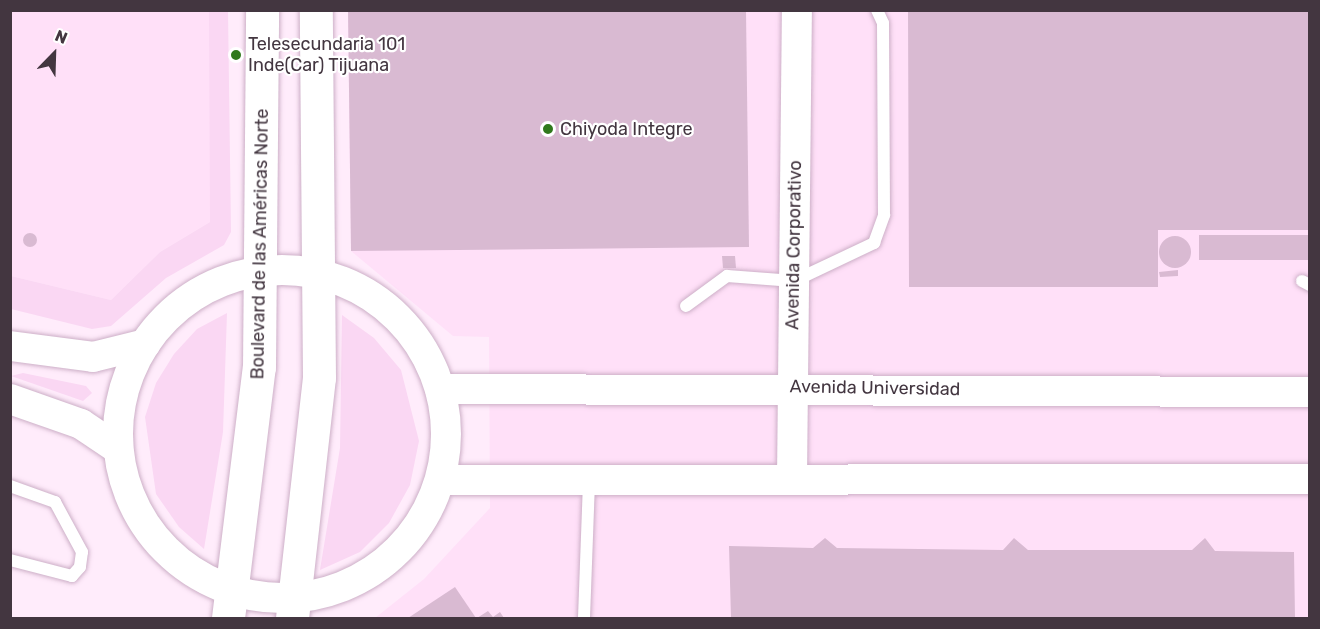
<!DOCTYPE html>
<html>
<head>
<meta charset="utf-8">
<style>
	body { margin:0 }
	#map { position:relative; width:1320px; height:629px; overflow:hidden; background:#ffecfb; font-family:Rubik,sans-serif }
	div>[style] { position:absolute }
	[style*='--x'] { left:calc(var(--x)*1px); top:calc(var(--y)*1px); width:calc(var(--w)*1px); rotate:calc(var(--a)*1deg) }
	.built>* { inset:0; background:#ffe0f8 }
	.green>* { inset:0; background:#fad7f3 }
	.building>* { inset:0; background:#d9bad2 }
	.round { border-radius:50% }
	.roads { filter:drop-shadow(0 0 2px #cdafc7) drop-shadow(0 0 2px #cdafc7) }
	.service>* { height:12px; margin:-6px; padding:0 6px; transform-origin:6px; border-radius:6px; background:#fff }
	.tertiary>* { height:30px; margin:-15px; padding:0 15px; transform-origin:15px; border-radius:15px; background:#fff }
	.tertiary>.ring { margin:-15px; padding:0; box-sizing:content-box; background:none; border:30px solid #fff; border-radius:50% }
	.primary>* { height:33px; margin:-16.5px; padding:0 16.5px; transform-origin:16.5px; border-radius:16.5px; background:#fff }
	.dots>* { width:16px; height:16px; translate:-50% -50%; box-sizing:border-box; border:3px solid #fff; border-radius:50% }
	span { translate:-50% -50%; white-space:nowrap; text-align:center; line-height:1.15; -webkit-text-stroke:4.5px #fff; paint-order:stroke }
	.poi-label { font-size:18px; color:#433640 }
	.left { translate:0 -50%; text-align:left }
	.street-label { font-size:18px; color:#433640 }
	.frame { position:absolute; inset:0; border:12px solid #433640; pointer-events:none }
	.north { position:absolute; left:24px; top:24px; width:60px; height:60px; -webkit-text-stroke:4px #fff; paint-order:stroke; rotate:23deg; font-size:16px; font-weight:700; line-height:24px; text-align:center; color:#433640 }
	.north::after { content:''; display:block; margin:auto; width:21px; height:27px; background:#433640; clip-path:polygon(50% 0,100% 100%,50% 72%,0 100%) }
</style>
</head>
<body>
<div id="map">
	<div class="built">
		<i style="clip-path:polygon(11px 11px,210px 11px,210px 222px,160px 252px,111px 300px,11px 276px)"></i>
		<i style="clip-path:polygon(348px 11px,1309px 11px,1309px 618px,375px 618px,424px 579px,490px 508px,489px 337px,453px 336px,351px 251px)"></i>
	</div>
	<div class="green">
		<i style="clip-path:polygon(209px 11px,228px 11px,231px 232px,224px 245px,166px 278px,111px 326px,92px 329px,11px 309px,11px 276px,111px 300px,160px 252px,210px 222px)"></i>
		<i style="clip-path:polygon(227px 313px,223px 432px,204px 549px,179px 527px,156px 494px,145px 417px,156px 383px,174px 354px,197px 329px)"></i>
		<i style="clip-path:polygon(342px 315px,374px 338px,401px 370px,419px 441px,410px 485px,389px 523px,360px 552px,320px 570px,340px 448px)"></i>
		<i style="clip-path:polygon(23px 373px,86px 386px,92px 393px,83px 401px,11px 376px)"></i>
	</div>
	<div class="building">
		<i style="clip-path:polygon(348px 10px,746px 10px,749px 247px,351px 251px)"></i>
		<i style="clip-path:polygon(908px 10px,1310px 10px,1310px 230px,1158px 230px,1158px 287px,909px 287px)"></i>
		<i class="round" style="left:23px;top:233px;width:14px;height:14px"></i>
		<i style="clip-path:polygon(1199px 235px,1310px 235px,1309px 260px,1199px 260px)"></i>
		<i class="round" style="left:1159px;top:236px;width:32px;height:32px"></i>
		<i style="clip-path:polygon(722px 256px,735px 256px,736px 268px,723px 268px)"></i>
		<i style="clip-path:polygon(1178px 270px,1178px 276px,1160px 277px,1159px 272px)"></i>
		<i style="clip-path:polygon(825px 538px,837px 548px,1003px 550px,1014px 538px,1028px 550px,1192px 550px,1205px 538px,1215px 551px,1294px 552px,1295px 618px,731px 618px,729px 546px,813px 548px)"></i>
		<i style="clip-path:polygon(455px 587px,476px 618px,408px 618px)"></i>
		<i style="clip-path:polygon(488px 611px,493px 617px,500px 612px,504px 618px,477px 618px)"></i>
	</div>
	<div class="roads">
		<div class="service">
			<i style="--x:1302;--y:281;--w:9;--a:27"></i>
			<i style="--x:686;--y:306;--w:51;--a:-36.2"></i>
			<i style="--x:727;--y:276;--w:67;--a:4.3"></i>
			<i style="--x:794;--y:281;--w:89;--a:-25.4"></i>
			<i style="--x:874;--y:243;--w:30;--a:-70"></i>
			<i style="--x:884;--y:215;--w:192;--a:-90.3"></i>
			<i style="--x:883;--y:23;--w:14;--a:-115"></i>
			<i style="--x:10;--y:486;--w:48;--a:19.6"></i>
			<i style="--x:55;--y:502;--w:57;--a:61.6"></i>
			<i style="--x:82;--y:552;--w:15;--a:98"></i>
			<i style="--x:80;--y:567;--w:12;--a:132"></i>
			<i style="--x:72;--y:576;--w:64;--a:-165.5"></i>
			<i style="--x:584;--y:618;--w:139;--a:-87.9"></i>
		</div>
		<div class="tertiary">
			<i class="ring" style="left:118px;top:270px;width:298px;height:298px"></i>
			<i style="--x:10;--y:346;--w:84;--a:7.5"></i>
			<i style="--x:93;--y:357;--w:54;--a:-14"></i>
			<i style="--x:440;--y:389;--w:870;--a:0.2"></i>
			<i style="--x:10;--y:399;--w:75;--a:19.4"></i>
			<i style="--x:81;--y:424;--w:45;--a:34"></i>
			<i style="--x:792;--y:479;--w:469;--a:-89.4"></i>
			<i style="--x:441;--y:480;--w:869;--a:-0.07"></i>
		</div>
		<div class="primary">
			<i style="--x:228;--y:618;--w:253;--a:-83"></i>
			<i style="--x:259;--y:367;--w:357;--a:-89.5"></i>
			<i style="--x:292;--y:618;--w:242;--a:-83.6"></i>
			<i style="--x:319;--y:378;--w:368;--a:-90.5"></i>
		</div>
	</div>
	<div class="dots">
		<i style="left:236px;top:55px;background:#30781c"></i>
		<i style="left:548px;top:129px;background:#30781c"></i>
	</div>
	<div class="poi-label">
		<span class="left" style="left:248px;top:55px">Telesecundaria 101<br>Inde(Car) Tijuana</span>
		<span class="left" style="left:560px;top:129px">Chiyoda Integre</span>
	</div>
	<div class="street-label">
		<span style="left:260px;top:244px;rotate:-89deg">Boulevard de las Américas Norte</span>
		<span style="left:794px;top:245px;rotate:-89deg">Avenida Corporativo</span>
		<span style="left:875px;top:388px;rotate:1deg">Avenida Universidad</span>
	</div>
	<div class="frame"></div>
	<div class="north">N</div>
</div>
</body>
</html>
